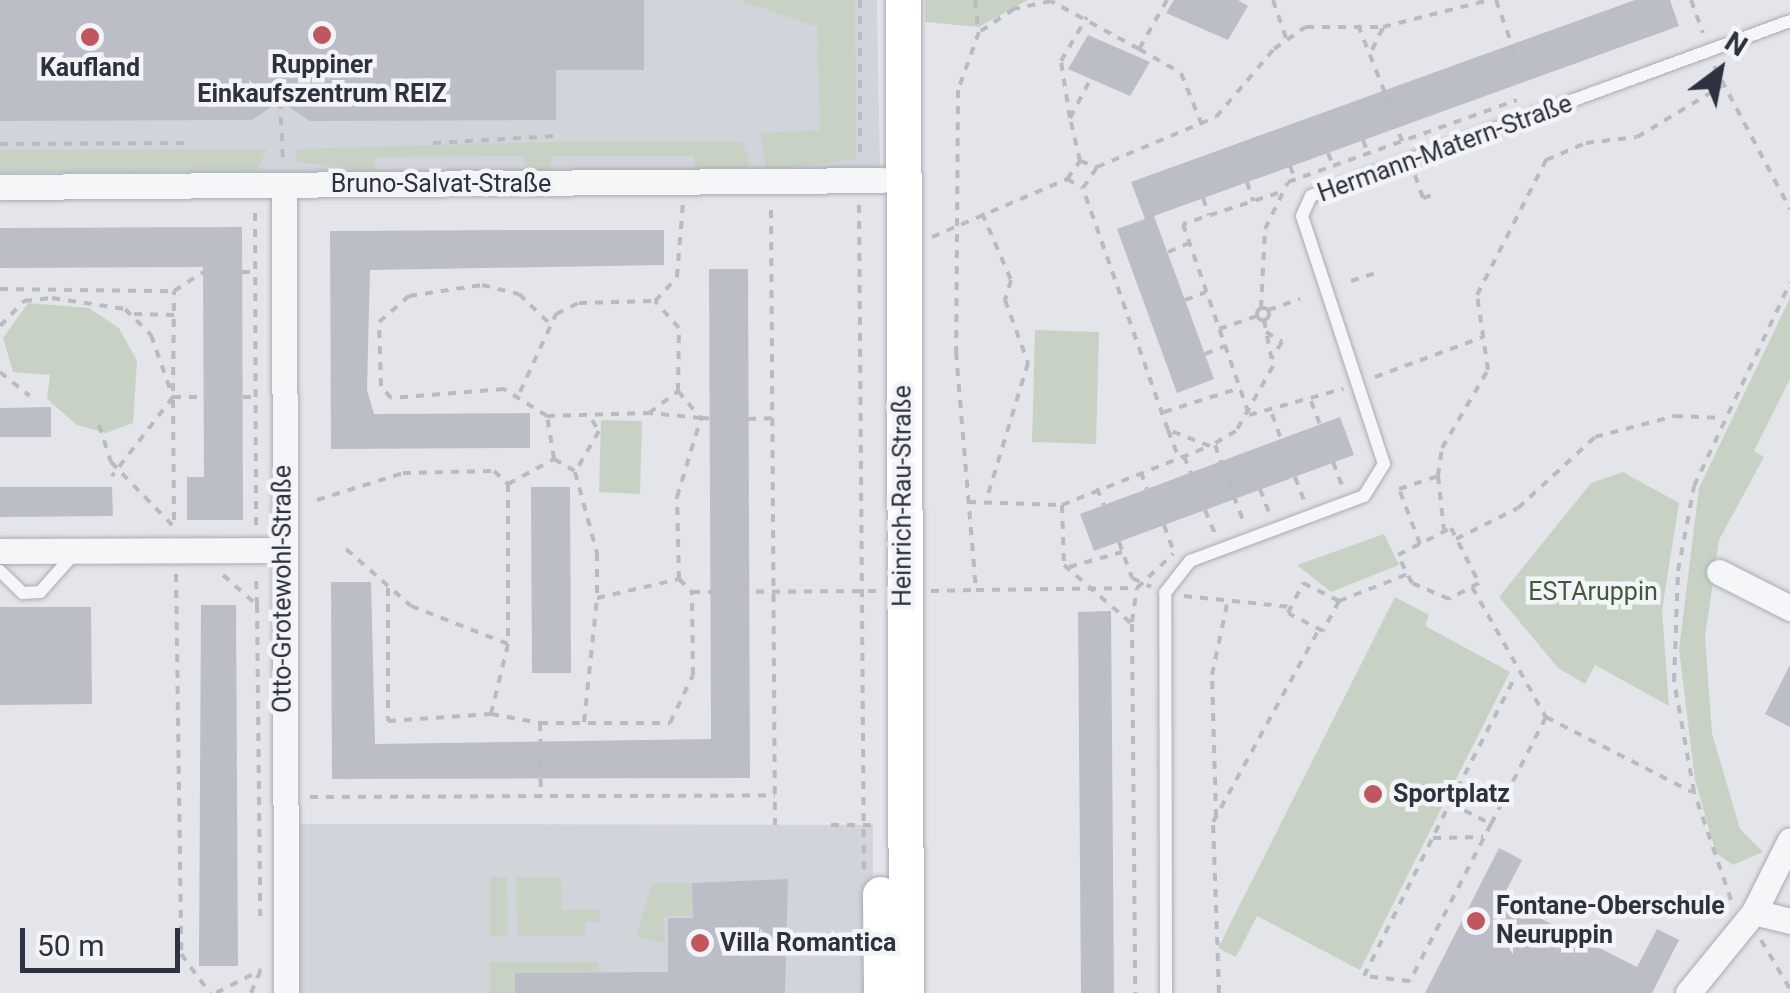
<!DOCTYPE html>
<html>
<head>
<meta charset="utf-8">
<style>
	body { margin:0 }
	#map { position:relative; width:1790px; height:993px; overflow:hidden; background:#e3e5ea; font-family:Roboto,sans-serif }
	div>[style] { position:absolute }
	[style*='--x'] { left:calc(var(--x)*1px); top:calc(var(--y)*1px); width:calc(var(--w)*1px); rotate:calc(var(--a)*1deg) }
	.built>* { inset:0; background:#d1d4db }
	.green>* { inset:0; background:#c7d2c5 }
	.building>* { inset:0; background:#bbbec6 }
	.path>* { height:4px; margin-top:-2px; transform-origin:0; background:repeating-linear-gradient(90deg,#b9bbc1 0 8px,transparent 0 16px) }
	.path>.ring { margin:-2px; padding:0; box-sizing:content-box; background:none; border:4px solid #b9bbc1; border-radius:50% }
	.roads { filter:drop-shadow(0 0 2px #a9acb4) drop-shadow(0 0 2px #a9acb4) }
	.service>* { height:12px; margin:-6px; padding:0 6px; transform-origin:6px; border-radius:6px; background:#f5f6f8 }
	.minor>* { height:25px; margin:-12.5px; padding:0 12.5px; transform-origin:12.5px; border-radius:12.5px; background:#f5f6f8 }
	.secondary>* { height:35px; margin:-17.5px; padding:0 17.5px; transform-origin:17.5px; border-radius:17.5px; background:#fff }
	.dots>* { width:28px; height:28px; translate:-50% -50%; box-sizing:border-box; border:5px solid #f2f4f7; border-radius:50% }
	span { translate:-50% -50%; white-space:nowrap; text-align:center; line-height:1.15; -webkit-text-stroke:9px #f2f4f7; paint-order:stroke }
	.poi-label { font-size:25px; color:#2d3240; font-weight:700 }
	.left { translate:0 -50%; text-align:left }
	.street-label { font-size:25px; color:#2d3240 }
	.park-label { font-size:25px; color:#3f5a3b }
	.north { position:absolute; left:1670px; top:20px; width:100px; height:100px; -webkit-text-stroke:8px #f2f4f7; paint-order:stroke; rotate:32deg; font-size:28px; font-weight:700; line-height:40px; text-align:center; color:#2d3240 }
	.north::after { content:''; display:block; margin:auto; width:35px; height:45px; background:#2d3240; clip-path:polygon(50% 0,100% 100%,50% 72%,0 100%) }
	.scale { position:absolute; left:20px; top:928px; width:160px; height:45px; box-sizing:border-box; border:5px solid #2d3240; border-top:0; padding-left:12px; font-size:30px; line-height:35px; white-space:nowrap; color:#2d3240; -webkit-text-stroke:8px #f2f4f7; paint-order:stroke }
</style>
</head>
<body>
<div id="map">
	<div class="built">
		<i style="clip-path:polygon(0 0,877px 0,880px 171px,0 173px)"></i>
		<i style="clip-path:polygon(296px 824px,873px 825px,873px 993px,296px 993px)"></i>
	</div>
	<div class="green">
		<i style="clip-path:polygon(739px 0,855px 0,856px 159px,766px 171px,761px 133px,820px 130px,817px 27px)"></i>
		<i style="clip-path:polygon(925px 0,1028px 0,979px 27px,925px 22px)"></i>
		<i style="clip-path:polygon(534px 142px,741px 142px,749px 157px,747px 171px,695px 171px,694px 156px,551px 156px,550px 171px,525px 171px,524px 156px,375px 157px,375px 172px,297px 162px,296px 149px)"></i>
		<i style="clip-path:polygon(267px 149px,256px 171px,0 173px,0 150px)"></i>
		<i style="clip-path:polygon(1790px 298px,1790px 379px,1754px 451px,1764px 457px,1719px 540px,1705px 637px,1712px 733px,1740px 829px,1763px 852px,1733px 865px,1716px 853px,1695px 780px,1679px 649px,1699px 488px)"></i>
		<i style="clip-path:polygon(28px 303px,89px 308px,119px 328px,137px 361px,133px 423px,106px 433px,77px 425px,47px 399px,50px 375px,13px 372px,3px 338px)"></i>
		<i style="clip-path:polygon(1035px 330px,1099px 332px,1096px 444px,1032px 442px)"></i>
		<i style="clip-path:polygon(601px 420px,642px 421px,640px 494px,599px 492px)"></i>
		<i style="clip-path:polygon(1623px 472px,1679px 503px,1662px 610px,1669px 706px,1595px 665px,1585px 684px,1558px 668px,1499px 597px,1591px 483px)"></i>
		<i style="clip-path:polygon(1384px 534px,1399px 565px,1331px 592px,1297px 565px)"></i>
		<i style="clip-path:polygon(1395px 597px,1429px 615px,1425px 626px,1510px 672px,1360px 970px,1257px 916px,1236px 957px,1218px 948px)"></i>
		<i style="clip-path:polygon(490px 877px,507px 877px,508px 936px,490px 936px)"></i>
		<i style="clip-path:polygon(516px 877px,561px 877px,562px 910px,600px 910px,600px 922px,585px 922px,585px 936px,517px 936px)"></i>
		<i style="clip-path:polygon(652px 883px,692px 883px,693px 916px,664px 916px,665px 943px,636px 937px)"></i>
		<i style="clip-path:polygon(490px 962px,599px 962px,599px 972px,516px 973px,515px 993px,490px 993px)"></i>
	</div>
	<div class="building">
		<i style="clip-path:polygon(0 0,644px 0,644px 70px,556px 70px,556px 120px,310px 121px,280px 101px,252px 120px,0 121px)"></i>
		<i style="clip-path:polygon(1174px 0,1238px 0,1248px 6px,1228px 40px,1166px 13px)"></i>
		<i style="clip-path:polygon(1635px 0,1670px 0,1679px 26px,1154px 216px,1214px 379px,1177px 393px,1117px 229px,1145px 219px,1131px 182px)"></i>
		<i style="clip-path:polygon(1088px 35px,1150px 62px,1130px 96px,1068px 69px)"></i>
		<i style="clip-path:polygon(242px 227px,243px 520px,187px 520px,187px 477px,204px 477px,203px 267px,0 268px,0 228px)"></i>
		<i style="clip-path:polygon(528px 230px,664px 230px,664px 265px,370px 270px,367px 390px,374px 414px,530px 413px,530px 448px,331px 449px,330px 231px)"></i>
		<i style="clip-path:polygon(709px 269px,748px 269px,750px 778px,332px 779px,331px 582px,371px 582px,375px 744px,711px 739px)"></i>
		<i style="clip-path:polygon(51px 407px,51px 437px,0 437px,0 408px)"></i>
		<i style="clip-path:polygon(1340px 417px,1354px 455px,1094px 551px,1080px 514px)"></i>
		<i style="clip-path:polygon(0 487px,112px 487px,113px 516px,0 517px)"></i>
		<i style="clip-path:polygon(531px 487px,570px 487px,571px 673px,532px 673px)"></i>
		<i style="clip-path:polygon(201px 605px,236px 605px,238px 966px,199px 966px)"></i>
		<i style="clip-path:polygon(0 607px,91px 607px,92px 704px,0 705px)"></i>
		<i style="clip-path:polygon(1111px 611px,1114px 993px,1081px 993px,1078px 612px)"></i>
		<i style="clip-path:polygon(1790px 665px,1790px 727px,1765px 714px)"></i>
		<i style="clip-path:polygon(1499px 848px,1522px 860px,1502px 899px,1637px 967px,1657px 929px,1679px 940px,1652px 993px,1425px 993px)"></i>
		<i style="clip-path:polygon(788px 879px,785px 993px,515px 993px,515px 973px,668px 972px,668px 918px,693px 918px,692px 883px)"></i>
	</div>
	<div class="path">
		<i style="--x:860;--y:0;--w:155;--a:90"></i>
		<i style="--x:975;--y:0;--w:30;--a:84"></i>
		<i style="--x:1167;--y:0;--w:56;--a:119.7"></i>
		<i style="--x:1139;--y:49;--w:100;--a:-151.4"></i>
		<i style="--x:1051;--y:1;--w:38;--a:168"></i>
		<i style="--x:1014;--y:9;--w:42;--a:146.7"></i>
		<i style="--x:979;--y:32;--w:62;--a:109.9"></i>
		<i style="--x:958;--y:90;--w:262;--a:90.4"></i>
		<i style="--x:956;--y:352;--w:239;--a:85.2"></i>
		<i style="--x:976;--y:590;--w:161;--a:-0.7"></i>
		<i style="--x:1137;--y:588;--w:50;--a:-43.4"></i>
		<i style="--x:1273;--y:0;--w:40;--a:71.1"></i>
		<i style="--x:1496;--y:0;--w:63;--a:70.4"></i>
		<i style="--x:1691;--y:0;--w:35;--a:70"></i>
		<i style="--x:1358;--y:25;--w:89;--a:68.3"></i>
		<i style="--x:1139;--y:49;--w:48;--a:29.7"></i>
		<i style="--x:1181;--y:73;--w:56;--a:68"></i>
		<i style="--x:1372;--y:50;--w:25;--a:-64"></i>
		<i style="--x:1714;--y:66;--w:162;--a:62"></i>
		<i style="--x:280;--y:101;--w:60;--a:87.1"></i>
		<i style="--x:1070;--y:118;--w:58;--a:-99"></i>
		<i style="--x:1061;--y:61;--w:51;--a:-59.4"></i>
		<i style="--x:1393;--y:119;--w:26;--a:67"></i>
		<i style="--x:1363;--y:140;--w:14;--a:69"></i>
		<i style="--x:433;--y:143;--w:124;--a:-3.2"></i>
		<i style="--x:0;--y:144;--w:191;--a:-0.3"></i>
		<i style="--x:1328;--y:153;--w:13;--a:67"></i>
		<i style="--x:1080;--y:161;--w:44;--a:-103.1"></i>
		<i style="--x:1070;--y:118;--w:41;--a:-62.2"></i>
		<i style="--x:1290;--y:166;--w:14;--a:69"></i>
		<i style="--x:1415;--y:175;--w:24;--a:71"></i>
		<i style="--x:1423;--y:198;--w:9;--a:-18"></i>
		<i style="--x:1067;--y:179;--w:18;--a:29"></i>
		<i style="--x:1247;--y:182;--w:20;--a:72"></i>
		<i style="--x:1278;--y:193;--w:100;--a:161.9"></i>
		<i style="--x:1183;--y:224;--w:202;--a:70.9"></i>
		<i style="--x:1249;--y:415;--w:98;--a:-15.5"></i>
		<i style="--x:1203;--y:198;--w:18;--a:71"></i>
		<i style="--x:859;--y:205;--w:665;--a:89.57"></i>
		<i style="--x:771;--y:210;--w:615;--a:89.63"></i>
		<i style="--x:255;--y:213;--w:312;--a:89.8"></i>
		<i style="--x:982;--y:213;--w:73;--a:66.6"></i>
		<i style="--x:1011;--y:280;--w:21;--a:107"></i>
		<i style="--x:1005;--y:300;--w:67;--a:69.9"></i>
		<i style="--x:1028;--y:363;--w:144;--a:106.9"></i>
		<i style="--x:932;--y:237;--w:147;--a:-23.2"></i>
		<i style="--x:1067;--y:179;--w:22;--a:-54"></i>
		<i style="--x:1080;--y:161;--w:18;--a:19"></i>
		<i style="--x:1168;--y:252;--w:23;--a:-23"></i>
		<i style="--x:242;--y:272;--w:13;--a:0"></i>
		<i style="--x:1351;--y:281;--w:32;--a:-18"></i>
		<i style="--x:0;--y:289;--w:174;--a:0.7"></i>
		<i style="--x:174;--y:291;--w:35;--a:-33"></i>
		<i style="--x:1185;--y:300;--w:22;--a:-21"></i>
		<i class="ring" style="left:1257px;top:308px;width:8px;height:8px"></i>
		<i style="--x:1261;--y:308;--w:79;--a:-87.1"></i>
		<i style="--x:1265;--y:229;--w:52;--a:-63.9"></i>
		<i style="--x:1288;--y:182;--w:243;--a:-19.7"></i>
		<i style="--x:1268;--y:310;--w:34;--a:-19"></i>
		<i style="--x:134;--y:314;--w:40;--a:1.4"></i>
		<i style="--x:1264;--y:320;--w:47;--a:78.9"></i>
		<i style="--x:1273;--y:366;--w:75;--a:119.6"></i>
		<i style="--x:1236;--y:431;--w:30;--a:150"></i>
		<i style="--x:1210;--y:446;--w:45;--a:-159.1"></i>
		<i style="--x:1168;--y:430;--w:256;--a:-109.4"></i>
		<i style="--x:1083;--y:188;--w:25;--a:-56"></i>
		<i style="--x:1097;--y:167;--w:129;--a:-22.8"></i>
		<i style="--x:1216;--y:117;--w:89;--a:-49.5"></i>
		<i style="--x:1274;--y:49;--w:39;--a:-35"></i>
		<i style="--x:1306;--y:27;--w:77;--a:0"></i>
		<i style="--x:1383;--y:27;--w:109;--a:-14.3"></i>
		<i style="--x:0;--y:326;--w:35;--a:-46"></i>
		<i style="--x:24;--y:301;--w:28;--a:-6"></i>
		<i style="--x:52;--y:298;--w:74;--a:8.6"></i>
		<i style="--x:125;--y:309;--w:37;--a:45"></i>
		<i style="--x:151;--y:335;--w:66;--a:70.5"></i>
		<i style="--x:173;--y:397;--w:100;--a:127.7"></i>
		<i style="--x:1219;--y:329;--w:39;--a:-19"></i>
		<i style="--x:1266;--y:332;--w:19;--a:32"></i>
		<i style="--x:1282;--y:342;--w:20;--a:123"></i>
		<i style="--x:1205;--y:354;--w:22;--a:-22"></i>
		<i style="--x:0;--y:372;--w:38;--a:39"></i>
		<i style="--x:1375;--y:377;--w:115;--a:-20.3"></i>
		<i style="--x:173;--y:391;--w:100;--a:-89.4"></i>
		<i style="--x:678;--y:391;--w:35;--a:50"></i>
		<i style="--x:701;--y:418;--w:18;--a:3"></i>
		<i style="--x:520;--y:392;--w:86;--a:-65.2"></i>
		<i style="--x:556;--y:314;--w:25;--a:-26"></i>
		<i style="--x:579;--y:303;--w:76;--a:-1.5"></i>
		<i style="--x:655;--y:301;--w:33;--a:-47"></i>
		<i style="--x:677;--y:277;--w:75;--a:-85.4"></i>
		<i style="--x:173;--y:397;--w:30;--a:0"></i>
		<i style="--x:243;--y:397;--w:12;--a:0"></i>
		<i style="--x:173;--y:400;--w:122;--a:89.5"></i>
		<i style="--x:1311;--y:401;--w:26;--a:69"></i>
		<i style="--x:1164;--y:412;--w:80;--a:-17.5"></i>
		<i style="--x:1272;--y:414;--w:27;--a:70"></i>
		<i style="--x:547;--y:416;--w:102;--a:-1.7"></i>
		<i style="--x:649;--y:413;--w:36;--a:-37"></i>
		<i style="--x:678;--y:391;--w:63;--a:-89.1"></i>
		<i style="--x:679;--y:328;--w:36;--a:-132"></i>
		<i style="--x:748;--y:419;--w:25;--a:-2"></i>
		<i style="--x:592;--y:420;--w:13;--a:58"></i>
		<i style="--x:599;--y:431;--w:48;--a:120.3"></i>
		<i style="--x:575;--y:472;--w:84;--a:74.8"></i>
		<i style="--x:597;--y:553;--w:45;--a:90"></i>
		<i style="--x:597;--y:598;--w:84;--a:-13"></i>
		<i style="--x:679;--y:579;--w:82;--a:-91.4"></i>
		<i style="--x:677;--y:497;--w:83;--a:-73.1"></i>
		<i style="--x:701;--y:418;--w:52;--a:-174.5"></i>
		<i style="--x:99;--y:425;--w:39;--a:72"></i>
		<i style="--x:111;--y:462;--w:95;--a:45.9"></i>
		<i style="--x:1168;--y:430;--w:30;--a:69"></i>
		<i style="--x:1215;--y:445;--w:23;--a:70"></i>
		<i style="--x:1184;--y:456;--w:18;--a:68"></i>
		<i style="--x:554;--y:459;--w:24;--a:30"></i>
		<i style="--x:1333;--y:462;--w:26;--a:69"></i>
		<i style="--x:1141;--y:472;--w:18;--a:71"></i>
		<i style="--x:1438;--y:476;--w:54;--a:83.7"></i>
		<i style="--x:1295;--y:477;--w:25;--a:69"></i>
		<i style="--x:1228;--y:481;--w:45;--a:69.1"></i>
		<i style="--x:508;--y:484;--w:52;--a:-28.5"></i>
		<i style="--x:554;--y:459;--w:44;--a:-99.2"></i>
		<i style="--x:547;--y:416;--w:51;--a:-147.9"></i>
		<i style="--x:504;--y:389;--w:113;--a:175.4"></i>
		<i style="--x:391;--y:398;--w:16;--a:-130"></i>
		<i style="--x:381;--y:386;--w:64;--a:-91.8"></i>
		<i style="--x:379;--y:322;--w:40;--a:-41"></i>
		<i style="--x:409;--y:296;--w:74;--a:-8.6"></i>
		<i style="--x:482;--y:285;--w:38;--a:14"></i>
		<i style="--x:519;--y:294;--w:42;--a:44"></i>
		<i style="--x:1097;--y:488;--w:18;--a:68"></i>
		<i style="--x:1260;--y:489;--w:26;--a:69"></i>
		<i style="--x:317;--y:500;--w:90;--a:-17.4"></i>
		<i style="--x:403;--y:473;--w:91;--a:-1.3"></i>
		<i style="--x:494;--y:471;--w:19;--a:43"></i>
		<i style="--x:508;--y:484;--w:160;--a:90"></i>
		<i style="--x:968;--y:502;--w:94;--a:1.8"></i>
		<i style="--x:1062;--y:505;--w:159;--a:-21.7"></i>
		<i style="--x:1062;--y:505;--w:60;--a:88.1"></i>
		<i style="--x:1064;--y:565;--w:90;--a:40.9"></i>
		<i style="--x:1132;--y:624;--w:369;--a:89.5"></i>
		<i style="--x:1205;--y:510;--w:25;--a:67"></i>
		<i style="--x:1164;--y:525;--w:30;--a:70"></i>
		<i style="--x:1451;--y:528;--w:62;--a:63"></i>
		<i style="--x:1479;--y:583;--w:34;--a:152"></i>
		<i style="--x:1449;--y:599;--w:40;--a:-156.6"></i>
		<i style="--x:1412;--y:583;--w:31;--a:-117"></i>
		<i style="--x:1398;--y:555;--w:59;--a:-27"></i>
		<i style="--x:1456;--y:539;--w:69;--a:-26.6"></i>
		<i style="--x:1518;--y:508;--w:105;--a:-42.7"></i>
		<i style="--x:1595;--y:437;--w:83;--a:-14.7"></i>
		<i style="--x:1675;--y:416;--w:48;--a:2.4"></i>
		<i style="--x:1119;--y:542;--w:38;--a:70"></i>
		<i style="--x:1132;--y:578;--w:21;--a:25"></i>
		<i style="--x:1420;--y:544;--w:59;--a:-110.9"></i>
		<i style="--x:1399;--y:489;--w:41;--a:-18.4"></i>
		<i style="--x:1438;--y:476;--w:28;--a:-82"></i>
		<i style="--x:1442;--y:448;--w:91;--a:-59.5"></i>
		<i style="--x:1488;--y:370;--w:76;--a:-98.3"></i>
		<i style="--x:1477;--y:295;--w:152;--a:-62.9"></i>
		<i style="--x:1546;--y:160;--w:43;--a:-23"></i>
		<i style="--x:1586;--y:143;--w:51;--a:-6.7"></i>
		<i style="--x:1637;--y:137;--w:99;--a:-31"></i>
		<i style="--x:346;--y:549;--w:86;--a:41.2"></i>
		<i style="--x:411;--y:606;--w:104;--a:21.4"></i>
		<i style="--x:508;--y:644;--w:72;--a:103.7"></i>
		<i style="--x:1069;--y:567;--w:55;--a:-15.8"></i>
		<i style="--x:176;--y:574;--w:380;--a:89.2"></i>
		<i style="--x:181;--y:954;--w:49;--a:53.4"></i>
		<i style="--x:223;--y:575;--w:45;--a:41.4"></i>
		<i style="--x:257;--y:605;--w:30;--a:-92"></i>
		<i style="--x:679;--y:579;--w:18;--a:45"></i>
		<i style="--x:692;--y:592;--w:187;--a:-0.3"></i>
		<i style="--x:1303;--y:583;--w:40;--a:26.6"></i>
		<i style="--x:1339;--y:601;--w:34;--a:118"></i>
		<i style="--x:1323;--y:631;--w:39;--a:-153"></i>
		<i style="--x:1288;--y:613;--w:34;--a:-63"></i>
		<i style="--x:1472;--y:587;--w:150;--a:60.4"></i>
		<i style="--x:1546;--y:717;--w:164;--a:27.2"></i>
		<i style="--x:388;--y:588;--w:133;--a:90"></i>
		<i style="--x:388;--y:721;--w:103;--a:-3.9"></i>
		<i style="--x:491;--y:714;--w:50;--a:10.4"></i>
		<i style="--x:540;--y:723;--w:130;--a:0"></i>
		<i style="--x:670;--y:723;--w:53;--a:-64.4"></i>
		<i style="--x:693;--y:675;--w:83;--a:-90.7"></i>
		<i style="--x:931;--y:591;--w:45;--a:-1.3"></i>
		<i style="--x:1184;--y:596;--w:108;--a:5.9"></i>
		<i style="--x:1339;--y:601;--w:74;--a:-21.4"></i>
		<i style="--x:257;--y:605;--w:311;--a:89.4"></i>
		<i style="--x:1132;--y:622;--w:34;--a:-82"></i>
		<i style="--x:584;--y:722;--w:125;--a:-84"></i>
		<i style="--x:540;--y:723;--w:30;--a:88"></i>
		<i style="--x:540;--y:763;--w:33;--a:88"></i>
		<i style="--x:310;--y:797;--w:465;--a:-0.2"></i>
		<i style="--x:1450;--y:803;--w:46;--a:27.1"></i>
		<i style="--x:1491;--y:824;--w:177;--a:117.3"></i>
		<i style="--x:1410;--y:981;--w:46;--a:-173.8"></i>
		<i style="--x:1364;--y:976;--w:193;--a:-63.6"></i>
		<i style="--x:1450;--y:803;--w:144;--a:-62.7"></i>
		<i style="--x:1216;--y:817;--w:142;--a:-91.6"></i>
		<i style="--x:1212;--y:675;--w:73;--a:-78.1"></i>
		<i style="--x:1491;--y:824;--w:120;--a:-62.8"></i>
		<i style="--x:831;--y:825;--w:45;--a:0"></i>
		<i style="--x:1433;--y:838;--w:50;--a:-1.1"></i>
		<i style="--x:1731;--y:900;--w:114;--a:-108.9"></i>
		<i style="--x:1694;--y:792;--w:113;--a:-100.2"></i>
		<i style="--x:1674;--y:681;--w:110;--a:-87.9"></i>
		<i style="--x:1678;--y:571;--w:86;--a:-79.3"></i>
		<i style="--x:1694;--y:486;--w:225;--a:-64.7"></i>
		<i style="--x:1761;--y:940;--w:57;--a:59.4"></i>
		<i style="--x:216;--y:993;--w:51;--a:-27.1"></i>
		<i style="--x:251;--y:993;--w:25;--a:-67"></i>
		<i style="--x:1219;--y:993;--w:171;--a:-92"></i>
		<i style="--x:1213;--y:822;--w:220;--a:-61.2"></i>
	</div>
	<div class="roads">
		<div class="service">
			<i style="--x:0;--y:571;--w:32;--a:44"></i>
			<i style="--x:23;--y:593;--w:17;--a:-3"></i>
			<i style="--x:40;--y:592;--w:52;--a:-48.1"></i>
			<i style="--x:1166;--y:993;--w:400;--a:-90.1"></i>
			<i style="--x:1165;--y:593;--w:41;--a:-52"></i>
			<i style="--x:1190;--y:561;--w:186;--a:-20.5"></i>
			<i style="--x:1364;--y:496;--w:38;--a:-58"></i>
			<i style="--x:1384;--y:464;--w:261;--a:-108.3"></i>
			<i style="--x:1302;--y:216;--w:22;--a:-66"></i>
			<i style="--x:1311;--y:196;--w:510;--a:-20.07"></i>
		</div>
		<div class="minor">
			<i style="--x:284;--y:185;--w:808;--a:89.86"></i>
			<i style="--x:0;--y:187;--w:882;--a:-0.45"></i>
			<i style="--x:0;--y:551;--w:283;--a:-0.2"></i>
			<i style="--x:1719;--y:572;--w:80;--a:26.9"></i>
			<i style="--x:1754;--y:912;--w:37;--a:14"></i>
			<i style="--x:1688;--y:993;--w:104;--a:-50.8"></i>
			<i style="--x:1754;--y:912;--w:80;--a:-63.4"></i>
		</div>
		<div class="secondary">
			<i style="--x:903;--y:0;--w:993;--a:89.83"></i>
			<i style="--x:880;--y:894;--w:99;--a:89.4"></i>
		</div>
	</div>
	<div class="dots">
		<i style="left:322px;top:35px;background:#c0565e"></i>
		<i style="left:90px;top:37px;background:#c0565e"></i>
		<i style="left:1373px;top:794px;background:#c0565e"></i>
		<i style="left:1476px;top:921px;background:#c0565e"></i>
		<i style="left:700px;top:943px;background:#c0565e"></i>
	</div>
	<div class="poi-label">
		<span style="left:322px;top:80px">Ruppiner<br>Einkaufszentrum REIZ</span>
		<span style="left:90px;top:68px">Kaufland</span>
		<span class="left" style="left:1393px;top:794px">Sportplatz</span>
		<span class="left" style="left:1496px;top:921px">Fontane-Oberschule<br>Neuruppin</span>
		<span class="left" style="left:720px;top:943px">Villa Romantica</span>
	</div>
	<div class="street-label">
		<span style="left:1445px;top:149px;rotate:-20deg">Hermann-Matern-Straße</span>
		<span style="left:441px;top:184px">Bruno-Salvat-Straße</span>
		<span style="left:903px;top:496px;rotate:-90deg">Heinrich-Rau-Straße</span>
		<span style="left:283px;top:589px;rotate:-90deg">Otto-Grotewohl-Straße</span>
	</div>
	<div class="park-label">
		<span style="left:1593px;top:592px">ESTAruppin</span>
	</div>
	<div class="north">N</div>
	<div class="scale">50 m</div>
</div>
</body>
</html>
